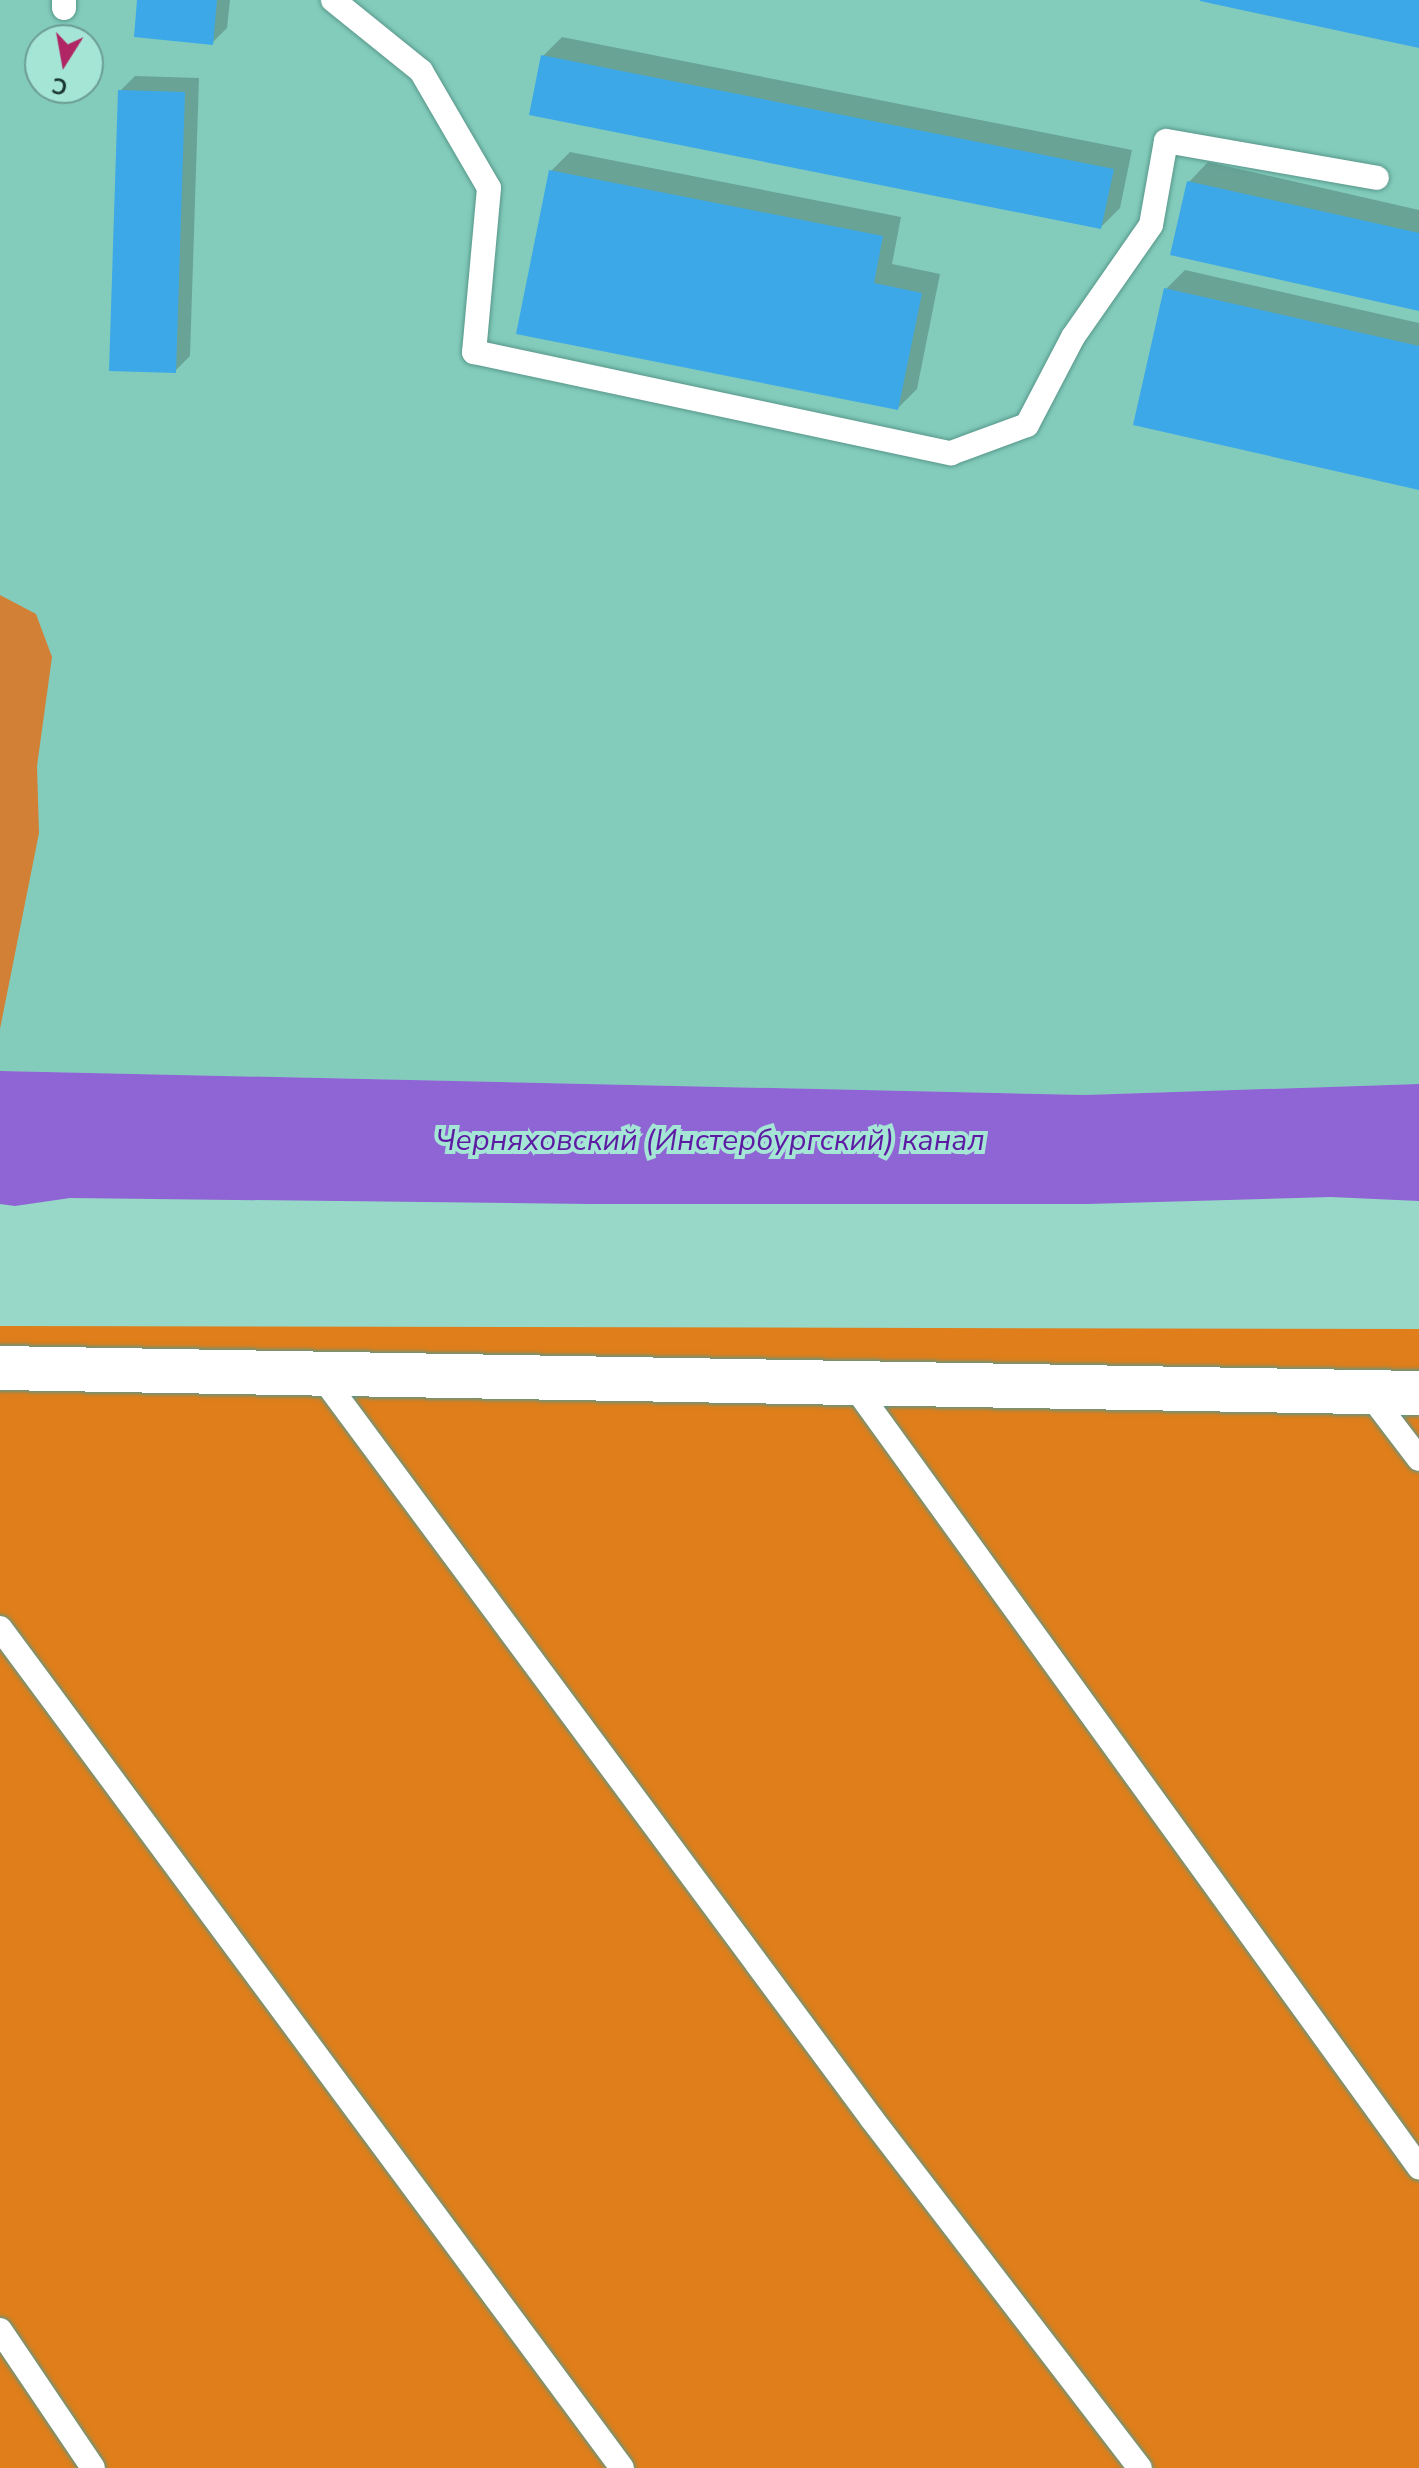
<!DOCTYPE html>
<html>
<head>
<meta charset="utf-8">
<style>
	body { margin:0 }
	#map { position:relative; width:1419px; height:2468px; overflow:hidden; background:#97d8c9; font-family:"Nunito Sans",sans-serif }
	div>[style] { position:absolute }
	[style*='--x'] { left:calc(var(--x)*1px); top:calc(var(--y)*1px); width:calc(var(--w)*1px); rotate:calc(var(--a)*1deg) }
	.built>* { inset:0; background:#83ccbc }
	.green>* { inset:0; background:#df7e1a }
	.forest>* { inset:0; background:#d18036 }
	.water>* { inset:0; background:#8f64d4 }
	.shadow>* { inset:0; background:#0003 }
	.building>* { inset:0; background:#3da8e7 }
	.roads { filter:drop-shadow(0 0 2px #58978a) drop-shadow(0 0 2px #58978a) }
	.service>* { height:24px; margin:-12px; padding:0 12px; transform-origin:12px; border-radius:12px; background:#fff }
	.minor>* { height:44px; margin:-22px; padding:0 22px; transform-origin:22px; border-radius:22px; background:#fff }
	span { translate:-50% -50%; white-space:nowrap; text-align:center; line-height:1.15; -webkit-text-stroke:8px #a4e5d6; paint-order:stroke }
	.water-label { font-size:30px; color:#5d1ba3; font-style:italic }
	.north { position:absolute; left:24px; top:24px; width:80px; height:80px; box-sizing:border-box; background:#a4e5d6; border:2px solid #6c9e93; border-radius:50%; rotate:191deg; font-size:22px; font-weight:700; line-height:32px; text-align:center; color:#19332e }
	.north::after { content:''; display:block; margin:auto; width:28px; height:36px; background:#b02664; clip-path:polygon(50% 0,100% 100%,50% 72%,0 100%) }
</style>
</head>
<body>
<div id="map">
	<div class="built">
		<i style="clip-path:polygon(evenodd,0 0,1419px 0,1419px 1084px,1085px 1095px,0 1071px,0 0,40px 40px,88px 40px,88px 88px,40px 88px,40px 40px)"></i>
	</div>
	<div class="green">
		<i style="clip-path:polygon(0 1326px,1419px 1329px,1419px 2468px,0 2468px)"></i>
	</div>
	<div class="forest">
		<i style="clip-path:polygon(0 595px,36px 614px,52px 657px,37px 766px,39px 833px,0 1029px)"></i>
	</div>
	<div class="water">
		<i style="clip-path:polygon(0 1071px,1085px 1095px,1419px 1084px,1419px 1201px,1331px 1197px,1087px 1204px,590px 1204px,70px 1198px,15px 1206px,0 1204px)"></i>
	</div>
	<div class="shadow">
		<i style="clip-path:polygon(139px 0,230px 0,227px 28px,212px 43px)"></i>
		<i style="clip-path:polygon(562px 37px,1132px 150px,1120px 208px,1101px 227px,543px 56px)"></i>
		<i style="clip-path:polygon(135px 76px,199px 78px,190px 356px,175px 371px,120px 91px)"></i>
		<i style="clip-path:polygon(570px 152px,901px 217px,892px 264px,940px 274px,917px 389px,898px 408px,551px 171px)"></i>
		<i style="clip-path:polygon(1208px 162px,1419px 210px,1419px 309px,1189px 182px)"></i>
		<i style="clip-path:polygon(1185px 270px,1419px 323px,1419px 487px,1166px 289px)"></i>
	</div>
	<div class="building">
		<i style="clip-path:polygon(137px 0,217px 0,213px 45px,134px 37px)"></i>
		<i style="clip-path:polygon(1200px 0,1419px 0,1419px 48px,1200px 1px)"></i>
		<i style="clip-path:polygon(541px 55px,1114px 169px,1101px 229px,529px 115px)"></i>
		<i style="clip-path:polygon(118px 90px,185px 92px,176px 373px,109px 371px)"></i>
		<i style="clip-path:polygon(549px 170px,883px 236px,874px 283px,922px 293px,898px 410px,516px 334px)"></i>
		<i style="clip-path:polygon(1187px 181px,1419px 233px,1419px 311px,1170px 255px)"></i>
		<i style="clip-path:polygon(1164px 288px,1419px 346px,1419px 490px,1133px 425px)"></i>
	</div>
	<div class="roads">
		<div class="service">
			<i style="--x:333;--y:0;--w:113;--a:38.9"></i>
			<i style="--x:421;--y:71;--w:135;--a:59.8"></i>
			<i style="--x:489;--y:188;--w:165;--a:95.2"></i>
			<i style="--x:474;--y:352;--w:488;--a:12"></i>
			<i style="--x:951;--y:453;--w:81;--a:-20.2"></i>
			<i style="--x:1027;--y:425;--w:99;--a:-62.4"></i>
			<i style="--x:1073;--y:337;--w:136;--a:-55.1"></i>
			<i style="--x:1151;--y:225;--w:85;--a:-79.9"></i>
			<i style="--x:1166;--y:141;--w:214;--a:9.9"></i>
			<i style="--x:64;--y:8;--w:8;--a:-90"></i>
			<i style="--x:320;--y:1374;--w:927;--a:53.46"></i>
			<i style="--x:872;--y:2119;--w:440;--a:52.5"></i>
			<i style="--x:852;--y:1383;--w:968;--a:54.13"></i>
			<i style="--x:1368;--y:1392;--w:84;--a:52.7"></i>
			<i style="--x:0;--y:1628;--w:1045;--a:53.48"></i>
			<i style="--x:0;--y:2330;--w:166;--a:56"></i>
		</div>
		<div class="minor">
			<i style="--x:0;--y:1368;--w:1419;--a:1.01"></i>
		</div>
	</div>
	<div class="water-label">
		<span style="left:710px;top:1141px">Черняховский (Инстербургский) канал</span>
	</div>
	<div class="north">С</div>
</div>
</body>
</html>
